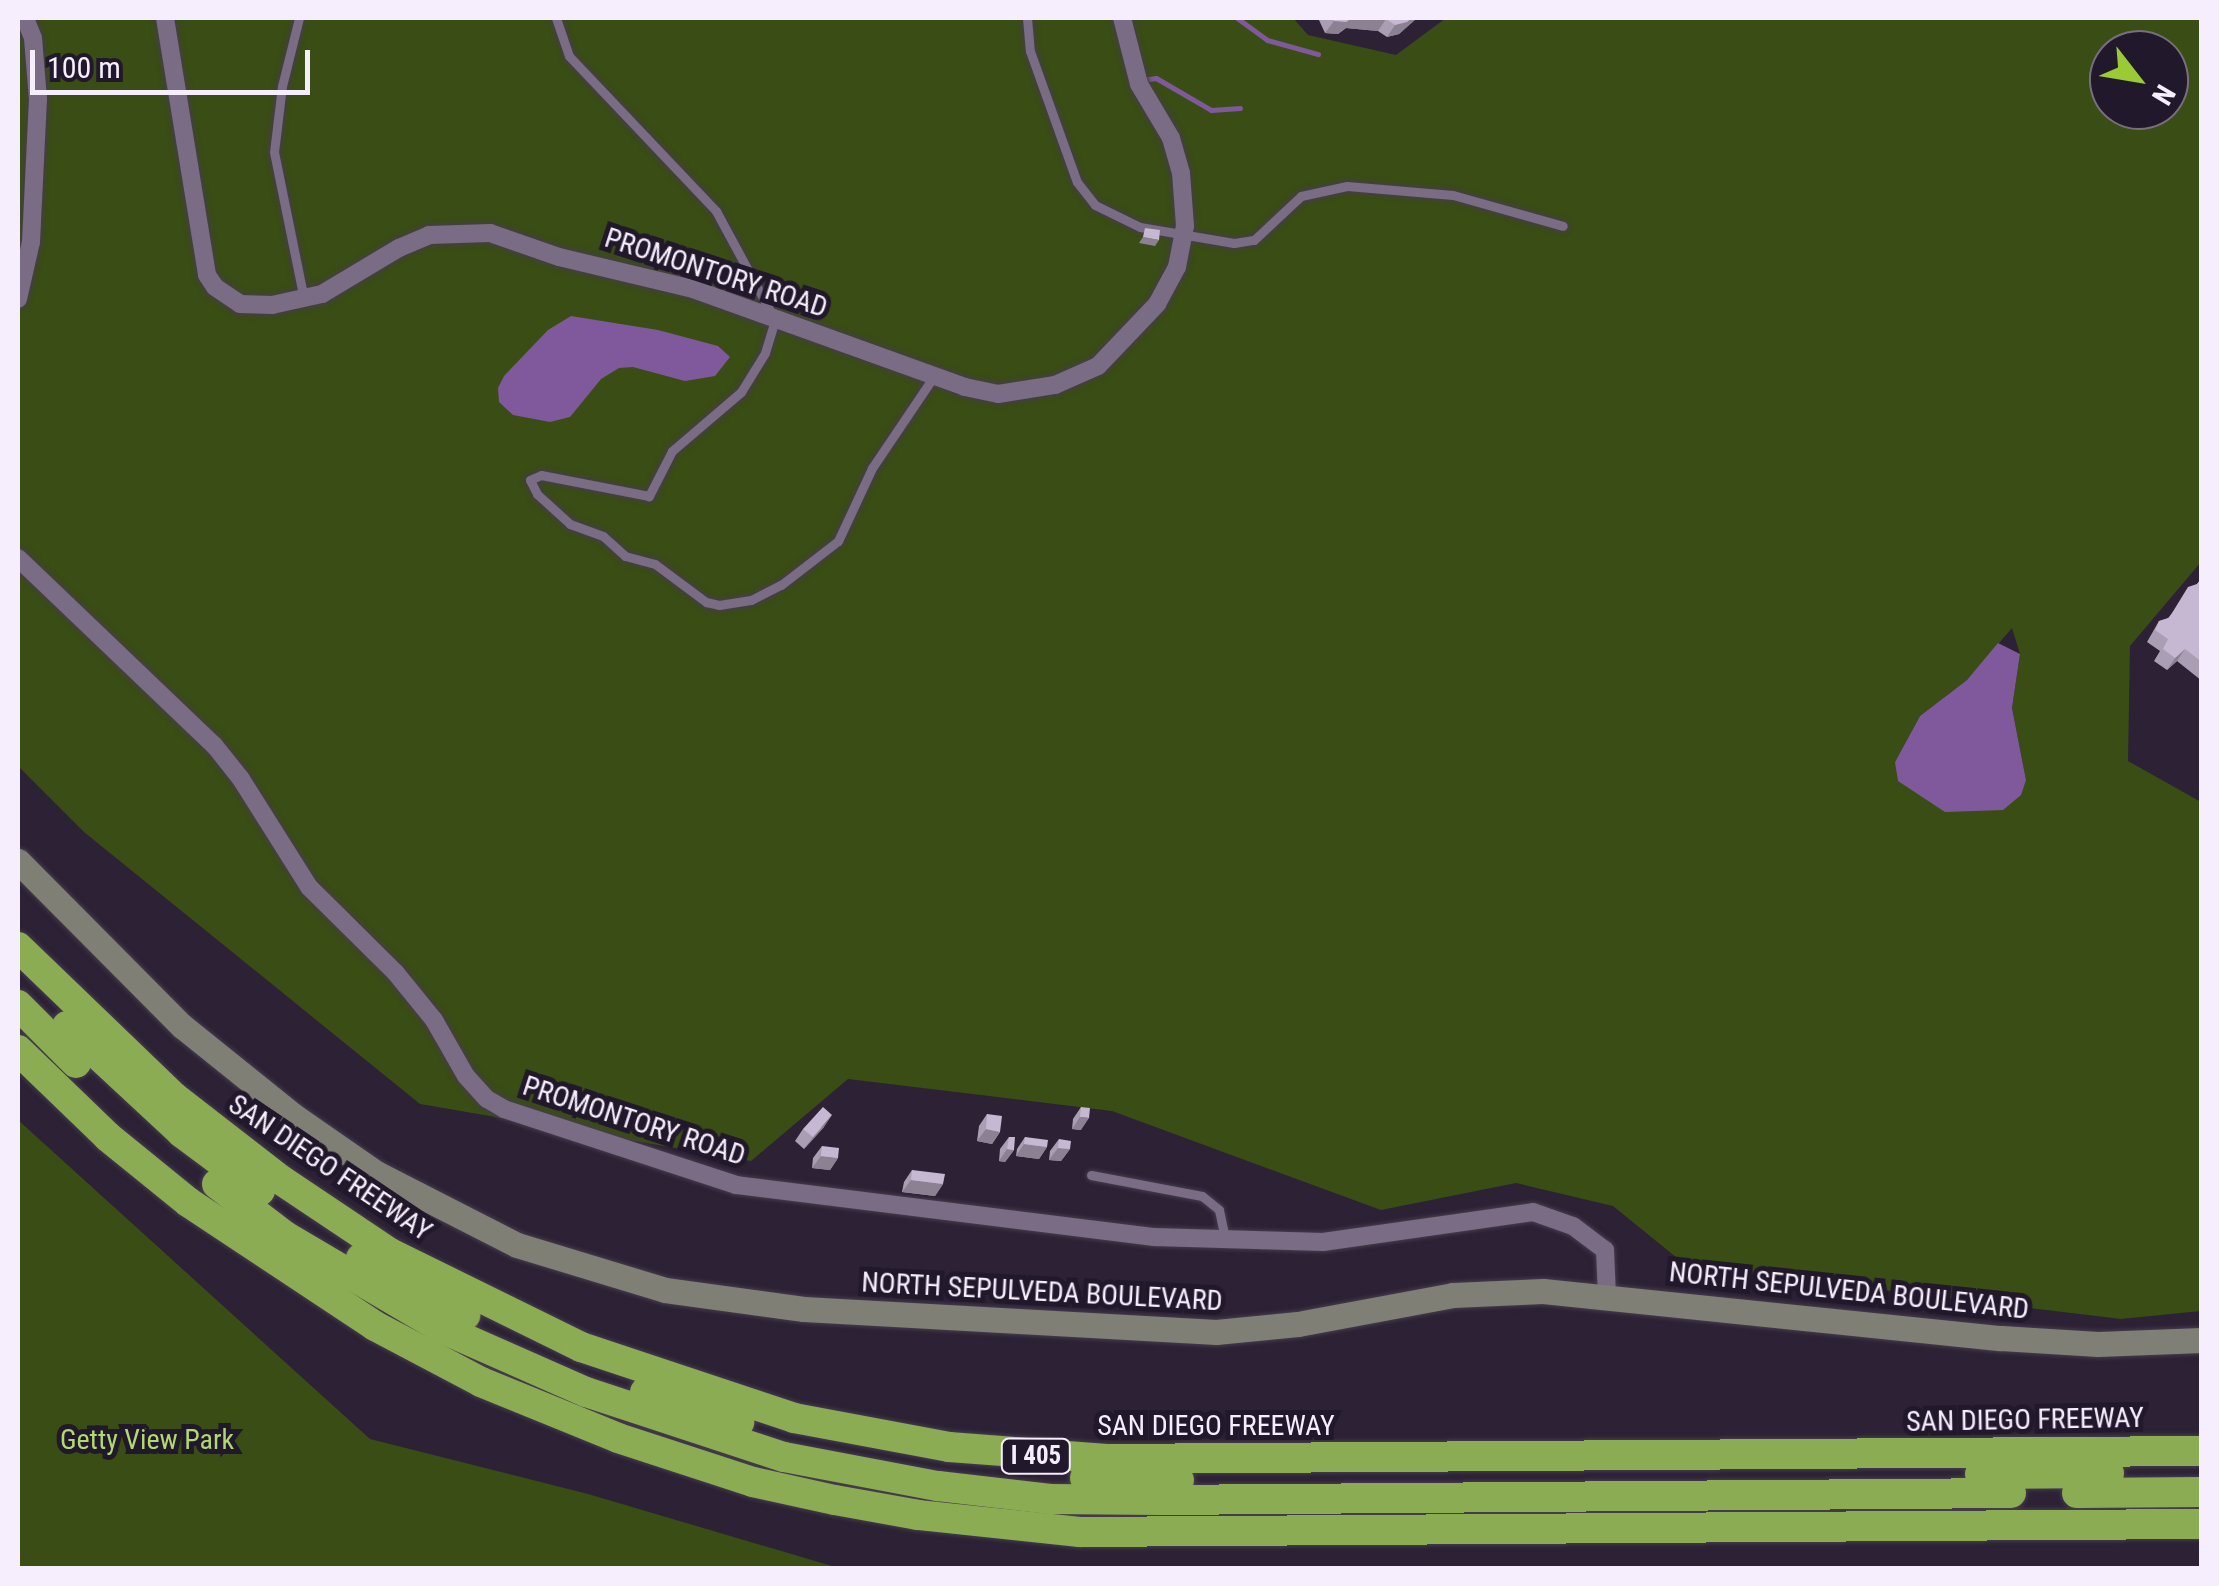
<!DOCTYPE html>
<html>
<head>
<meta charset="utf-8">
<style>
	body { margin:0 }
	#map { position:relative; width:2219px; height:1586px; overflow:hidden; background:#2c2135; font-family:"Roboto Condensed",sans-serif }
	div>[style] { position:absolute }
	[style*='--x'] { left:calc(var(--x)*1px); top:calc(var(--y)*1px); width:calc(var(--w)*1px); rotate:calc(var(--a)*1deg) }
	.green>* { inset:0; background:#3a4d14 }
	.water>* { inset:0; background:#80599d }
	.stream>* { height:5px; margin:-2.5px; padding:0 2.5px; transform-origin:2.5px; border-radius:2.5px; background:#80599d }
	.roads { filter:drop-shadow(0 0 2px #463c4d) drop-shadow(0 0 2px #463c4d) }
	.service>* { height:9px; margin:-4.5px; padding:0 4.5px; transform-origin:4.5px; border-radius:4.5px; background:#796c84 }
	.minor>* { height:18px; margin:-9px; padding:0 9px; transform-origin:9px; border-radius:9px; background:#796c84 }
	.secondary>* { height:25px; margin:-12.5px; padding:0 12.5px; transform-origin:12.5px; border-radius:12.5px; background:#7f7f76 }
	.motorway>* { height:30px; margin:-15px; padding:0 15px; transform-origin:15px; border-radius:15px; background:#8cac54 }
	.wall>* { inset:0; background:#aa9eb5 }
	.shaded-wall>* { inset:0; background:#8b8193 }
	.building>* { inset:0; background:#c6b8d2 }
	span { translate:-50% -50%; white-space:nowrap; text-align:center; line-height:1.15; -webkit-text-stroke:10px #22182b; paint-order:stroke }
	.shield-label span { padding:2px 8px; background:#22182b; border:2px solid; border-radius:8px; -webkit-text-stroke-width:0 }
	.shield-label { font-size:25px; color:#f6eefc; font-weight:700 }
	.street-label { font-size:28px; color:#f6eefc }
	.park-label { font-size:28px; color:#b1d96f }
	.frame { position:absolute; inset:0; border:20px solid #f6eefc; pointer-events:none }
	.north { position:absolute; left:2089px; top:30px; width:100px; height:100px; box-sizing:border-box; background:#22182b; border:2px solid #776e7f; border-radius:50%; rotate:121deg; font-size:28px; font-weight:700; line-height:40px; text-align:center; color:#f6eefc }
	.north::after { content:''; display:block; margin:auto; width:35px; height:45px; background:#9acb34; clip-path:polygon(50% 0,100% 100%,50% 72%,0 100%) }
	.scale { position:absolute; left:30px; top:50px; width:280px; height:45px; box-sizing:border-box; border:5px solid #f6eefc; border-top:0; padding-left:12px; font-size:30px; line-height:35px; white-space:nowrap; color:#f6eefc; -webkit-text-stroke:8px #22182b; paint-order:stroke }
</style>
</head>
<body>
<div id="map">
	<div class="green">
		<i style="clip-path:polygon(evenodd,18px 18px,1293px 18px,1308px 35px,1396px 55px,1446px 18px,2201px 18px,2201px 562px,2130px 646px,2128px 761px,2201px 802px,2201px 1311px,2121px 1319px,1687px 1266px,1613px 1206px,1516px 1183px,1381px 1210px,1112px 1111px,848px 1079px,751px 1161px,420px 1104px,84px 832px,18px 766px,18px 18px,2109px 50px,2169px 50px,2169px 110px,2109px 110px,2109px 50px,18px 18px,2012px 628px,2020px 654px,2012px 708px,2026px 780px,1895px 762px,1920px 716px,1967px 680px,2012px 628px)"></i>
		<i style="clip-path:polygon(18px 1120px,370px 1439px,588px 1494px,832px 1566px,862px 1568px,18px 1568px)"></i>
	</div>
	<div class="water">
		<i style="clip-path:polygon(571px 316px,658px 330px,718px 346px,730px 357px,715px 376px,685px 381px,633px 367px,619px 368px,601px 379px,570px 417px,550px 422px,513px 415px,499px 402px,498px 388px,504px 376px,548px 330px)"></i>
		<i style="clip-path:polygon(1998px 643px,2020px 654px,2012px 708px,2026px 780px,2021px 795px,2003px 810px,1945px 812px,1898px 781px,1895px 762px,1920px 716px,1967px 680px)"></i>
	</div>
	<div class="stream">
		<i style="--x:1237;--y:18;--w:37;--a:36"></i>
		<i style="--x:1267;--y:40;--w:53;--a:15.4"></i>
		<i style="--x:1143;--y:80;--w:13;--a:-9"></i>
		<i style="--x:1156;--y:78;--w:64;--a:30.2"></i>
		<i style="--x:1211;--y:110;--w:29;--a:-4"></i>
	</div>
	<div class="roads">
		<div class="service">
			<i style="--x:299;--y:18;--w:70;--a:104"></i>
			<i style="--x:282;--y:86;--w:66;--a:96.9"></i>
			<i style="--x:274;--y:152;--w:150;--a:78.5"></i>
			<i style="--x:556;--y:18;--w:40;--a:71.1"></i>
			<i style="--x:569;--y:56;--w:214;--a:46.5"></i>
			<i style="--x:716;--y:211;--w:124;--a:61.6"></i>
			<i style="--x:775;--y:320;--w:34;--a:107"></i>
			<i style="--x:765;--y:353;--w:46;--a:121.6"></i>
			<i style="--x:741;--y:392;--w:91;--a:139.5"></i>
			<i style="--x:672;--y:451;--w:51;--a:117.1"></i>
			<i style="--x:649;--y:496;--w:110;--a:-169"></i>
			<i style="--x:541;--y:475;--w:12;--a:156"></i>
			<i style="--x:530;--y:480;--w:16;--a:63"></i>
			<i style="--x:537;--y:494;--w:45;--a:42.3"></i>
			<i style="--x:570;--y:524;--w:35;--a:20"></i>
			<i style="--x:603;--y:536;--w:30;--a:42"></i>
			<i style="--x:625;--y:556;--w:31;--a:15"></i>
			<i style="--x:655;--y:564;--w:64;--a:36.7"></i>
			<i style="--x:706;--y:602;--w:13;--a:13"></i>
			<i style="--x:719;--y:605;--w:32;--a:-9"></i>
			<i style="--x:751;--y:600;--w:34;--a:-27"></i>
			<i style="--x:781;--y:585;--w:72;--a:-37.7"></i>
			<i style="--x:838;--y:541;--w:81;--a:-65"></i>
			<i style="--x:872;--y:468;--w:111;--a:-56"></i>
			<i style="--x:1027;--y:18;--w:33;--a:85"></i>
			<i style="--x:1030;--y:51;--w:139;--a:70.3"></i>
			<i style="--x:1077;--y:182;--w:29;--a:52"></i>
			<i style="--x:1095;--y:205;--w:50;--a:26.1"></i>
			<i style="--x:1140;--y:227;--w:95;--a:9.7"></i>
			<i style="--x:1234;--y:243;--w:20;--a:-9"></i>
			<i style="--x:1254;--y:240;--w:64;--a:-43.1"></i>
			<i style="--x:1301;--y:196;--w:47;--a:-12.3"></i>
			<i style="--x:1347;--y:186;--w:106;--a:4.9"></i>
			<i style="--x:1453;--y:195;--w:114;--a:15.7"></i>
			<i style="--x:1091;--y:1175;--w:113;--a:10.7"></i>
			<i style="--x:1202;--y:1196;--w:22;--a:39"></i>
			<i style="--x:1219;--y:1210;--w:30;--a:78"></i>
		</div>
		<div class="minor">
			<i style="--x:165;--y:18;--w:260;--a:80.7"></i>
			<i style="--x:207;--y:275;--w:14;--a:56"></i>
			<i style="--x:215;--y:287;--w:30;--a:34"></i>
			<i style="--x:240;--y:304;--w:32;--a:2"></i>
			<i style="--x:272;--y:305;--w:51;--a:-12.4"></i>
			<i style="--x:322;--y:294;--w:90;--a:-30.9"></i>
			<i style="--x:399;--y:248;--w:33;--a:-23"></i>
			<i style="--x:429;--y:235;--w:61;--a:-1.9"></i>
			<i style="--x:490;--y:233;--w:73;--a:19.2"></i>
			<i style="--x:559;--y:257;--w:138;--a:13.4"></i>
			<i style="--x:693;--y:289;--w:289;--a:19.8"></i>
			<i style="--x:965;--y:387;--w:34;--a:12"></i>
			<i style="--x:998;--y:394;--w:58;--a:-9"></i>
			<i style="--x:1055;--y:385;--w:47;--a:-23.8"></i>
			<i style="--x:1098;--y:366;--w:86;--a:-46.4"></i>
			<i style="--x:1157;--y:304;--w:42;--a:-61.6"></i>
			<i style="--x:1177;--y:267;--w:42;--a:-79"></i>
			<i style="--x:1185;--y:226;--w:53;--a:-94.3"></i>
			<i style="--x:1181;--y:173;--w:36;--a:-106"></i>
			<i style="--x:1171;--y:138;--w:63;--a:-120.7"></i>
			<i style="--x:1139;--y:84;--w:68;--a:-104.4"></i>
			<i style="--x:18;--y:299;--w:58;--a:-77.2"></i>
			<i style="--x:31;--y:242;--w:143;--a:-87.2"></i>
			<i style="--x:38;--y:99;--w:61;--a:-94.7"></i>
			<i style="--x:33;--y:38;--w:22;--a:-112"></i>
			<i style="--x:18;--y:558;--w:271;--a:43.7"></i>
			<i style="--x:214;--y:745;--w:43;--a:51.5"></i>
			<i style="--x:241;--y:779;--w:128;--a:57.8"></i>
			<i style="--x:309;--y:887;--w:121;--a:44.7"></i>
			<i style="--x:395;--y:972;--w:62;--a:50.9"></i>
			<i style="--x:434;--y:1020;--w:64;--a:60.3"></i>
			<i style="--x:466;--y:1076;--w:31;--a:48"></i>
			<i style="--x:487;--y:1099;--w:20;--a:30"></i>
			<i style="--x:504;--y:1109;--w:244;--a:18.1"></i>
			<i style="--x:736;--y:1185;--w:421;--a:7.1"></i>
			<i style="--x:1154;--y:1237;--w:169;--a:1.7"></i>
			<i style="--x:1323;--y:1242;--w:212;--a:-8.1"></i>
			<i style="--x:1533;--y:1212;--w:42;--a:19.3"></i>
			<i style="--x:1573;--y:1226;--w:40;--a:37"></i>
			<i style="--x:1605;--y:1250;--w:45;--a:87.5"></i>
		</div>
		<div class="secondary">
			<i style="--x:18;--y:861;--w:233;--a:45.2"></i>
			<i style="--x:182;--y:1026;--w:144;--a:38.8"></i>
			<i style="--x:294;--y:1116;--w:100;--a:34.8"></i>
			<i style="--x:376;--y:1173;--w:158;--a:27.1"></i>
			<i style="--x:517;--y:1245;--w:155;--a:16.9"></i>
			<i style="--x:665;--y:1290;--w:140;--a:7.8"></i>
			<i style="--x:804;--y:1309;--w:413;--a:3.2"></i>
			<i style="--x:1216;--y:1332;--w:82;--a:-5.6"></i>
			<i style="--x:1298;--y:1324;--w:158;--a:-10.6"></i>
			<i style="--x:1453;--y:1295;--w:90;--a:-2.5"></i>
			<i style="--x:1543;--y:1291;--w:460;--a:5.9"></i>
			<i style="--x:2001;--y:1338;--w:97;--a:3.5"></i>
			<i style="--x:2098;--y:1344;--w:104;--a:-2.2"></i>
		</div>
		<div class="motorway">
			<i style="--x:18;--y:947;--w:216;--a:43.9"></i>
			<i style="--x:174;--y:1097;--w:135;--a:37.8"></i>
			<i style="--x:281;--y:1180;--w:131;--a:33.8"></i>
			<i style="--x:390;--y:1253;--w:213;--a:26.2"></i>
			<i style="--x:581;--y:1347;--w:225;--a:18.4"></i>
			<i style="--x:794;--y:1418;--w:158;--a:10.6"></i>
			<i style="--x:949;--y:1447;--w:158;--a:4.3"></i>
			<i style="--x:1107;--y:1459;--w:1095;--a:-0.42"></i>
			<i style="--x:18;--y:1005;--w:82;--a:45"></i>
			<i style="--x:67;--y:1026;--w:157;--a:42.9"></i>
			<i style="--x:182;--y:1133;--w:97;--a:36.6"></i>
			<i style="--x:18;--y:1050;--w:125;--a:44"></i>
			<i style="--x:108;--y:1137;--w:103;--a:39.1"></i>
			<i style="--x:188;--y:1202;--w:224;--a:33.5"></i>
			<i style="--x:375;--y:1326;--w:120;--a:27.8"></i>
			<i style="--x:481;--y:1382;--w:148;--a:22.2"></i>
			<i style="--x:618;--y:1438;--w:142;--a:18.1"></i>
			<i style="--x:753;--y:1482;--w:84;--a:12.4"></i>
			<i style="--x:835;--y:1500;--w:84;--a:10.2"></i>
			<i style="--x:918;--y:1515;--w:162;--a:6"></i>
			<i style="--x:1079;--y:1532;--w:1123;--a:-0.41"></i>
			<i style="--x:217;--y:1184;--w:86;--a:37.4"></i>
			<i style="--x:285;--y:1236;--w:183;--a:30.5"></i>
			<i style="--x:443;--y:1329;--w:156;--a:23.8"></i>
			<i style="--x:586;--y:1392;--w:208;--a:18.2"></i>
			<i style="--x:784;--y:1457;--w:157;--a:10.7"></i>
			<i style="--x:938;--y:1486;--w:113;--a:6.6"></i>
			<i style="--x:1050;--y:1499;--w:110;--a:0.5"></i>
			<i style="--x:1160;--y:1500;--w:851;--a:-0.47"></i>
			<i style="--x:361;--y:1258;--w:119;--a:28.7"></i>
			<i style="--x:645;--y:1392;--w:99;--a:17.7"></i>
			<i style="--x:1980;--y:1474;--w:129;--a:-0.4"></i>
			<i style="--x:1085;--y:1478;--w:94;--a:1.2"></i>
			<i style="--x:2077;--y:1493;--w:125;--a:-0.5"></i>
		</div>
	</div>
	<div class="wall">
		<i style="clip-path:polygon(1318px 18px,1417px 18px,1399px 34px,1387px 37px,1378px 31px,1346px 28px,1338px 34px,1325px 33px)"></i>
		<i style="clip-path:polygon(2202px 578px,2202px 681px,2177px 661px,2167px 670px,2154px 661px,2160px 651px,2147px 642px,2159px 621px,2168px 618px)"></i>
		<i style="clip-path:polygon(1081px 1107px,1081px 1130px,1072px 1129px,1073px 1119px)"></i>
		<i style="clip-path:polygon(987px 1114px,1000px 1132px,992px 1144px,977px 1141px,979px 1126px)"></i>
		<i style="clip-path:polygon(824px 1127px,804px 1149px,795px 1141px,803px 1129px)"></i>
		<i style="clip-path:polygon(1009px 1137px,1014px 1150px,1005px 1162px,999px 1161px,1000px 1149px)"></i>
		<i style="clip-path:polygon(1025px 1137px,1047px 1147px,1039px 1159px,1016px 1156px,1017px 1149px)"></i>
		<i style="clip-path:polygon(1059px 1139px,1070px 1149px,1061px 1161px,1049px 1160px,1050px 1151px)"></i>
		<i style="clip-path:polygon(822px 1146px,838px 1158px,830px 1170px,812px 1168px,813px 1158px)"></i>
		<i style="clip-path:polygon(912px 1170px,943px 1184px,935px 1196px,902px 1192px,904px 1182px)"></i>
	</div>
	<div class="shaded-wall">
		<i style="clip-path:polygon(1352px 18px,1370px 18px,1386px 19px,1378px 31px,1346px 28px,1338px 34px,1325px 33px,1334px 21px)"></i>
		<i style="clip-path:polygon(1412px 18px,1417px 18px,1399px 34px,1387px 37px,1395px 25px)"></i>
		<i style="clip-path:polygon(1143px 237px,1159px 240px,1155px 246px,1139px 243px)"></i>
		<i style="clip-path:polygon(2185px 649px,2177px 661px,2167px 670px,2175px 658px)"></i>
		<i style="clip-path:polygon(832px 1115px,824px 1127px,804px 1149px,813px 1137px)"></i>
		<i style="clip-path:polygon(1080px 1117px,1089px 1118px,1081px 1130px,1072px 1129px)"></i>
		<i style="clip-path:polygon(986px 1129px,1000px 1132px,992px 1144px,977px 1141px)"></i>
		<i style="clip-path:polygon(1024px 1144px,1047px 1147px,1039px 1159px,1016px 1156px)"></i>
		<i style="clip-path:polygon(1058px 1148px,1070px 1149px,1061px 1161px,1049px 1160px)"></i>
		<i style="clip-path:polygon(1007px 1149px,1014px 1150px,1005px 1162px,999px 1161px)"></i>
		<i style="clip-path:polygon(821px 1156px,838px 1158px,830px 1170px,812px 1168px)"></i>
		<i style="clip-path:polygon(911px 1180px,943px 1184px,935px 1196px,902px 1192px)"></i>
	</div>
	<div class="building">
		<i style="clip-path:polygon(1332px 18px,1352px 18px,1346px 22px,1334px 21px)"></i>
		<i style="clip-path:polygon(1370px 18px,1412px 18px,1407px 22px,1395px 25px,1386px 19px)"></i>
		<i style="clip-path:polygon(1145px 228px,1160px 230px,1159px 240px,1143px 237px)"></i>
		<i style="clip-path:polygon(2202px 578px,2202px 662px,2185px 649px,2175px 658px,2163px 649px,2168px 639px,2155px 630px,2159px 621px,2169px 618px,2188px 587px,2197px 584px)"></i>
		<i style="clip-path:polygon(823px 1107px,832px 1115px,813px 1137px,803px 1129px)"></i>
		<i style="clip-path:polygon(1081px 1107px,1090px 1108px,1089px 1118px,1080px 1117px)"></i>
		<i style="clip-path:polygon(987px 1114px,1002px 1116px,1000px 1132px,986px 1129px)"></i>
		<i style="clip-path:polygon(1009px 1137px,1015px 1137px,1014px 1150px,1007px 1149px)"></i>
		<i style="clip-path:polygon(1025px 1137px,1048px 1140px,1047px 1147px,1024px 1144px)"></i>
		<i style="clip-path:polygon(1059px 1139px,1071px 1141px,1070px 1149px,1058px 1148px)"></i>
		<i style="clip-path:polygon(822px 1146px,839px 1148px,838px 1158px,821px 1156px)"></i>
		<i style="clip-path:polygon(912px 1170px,945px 1174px,943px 1184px,911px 1180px)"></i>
	</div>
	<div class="shield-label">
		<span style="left:1036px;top:1456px">I 405</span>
	</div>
	<div class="street-label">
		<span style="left:716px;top:273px;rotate:18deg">PROMONTORY ROAD</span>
		<span style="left:634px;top:1121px;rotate:18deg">PROMONTORY ROAD</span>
		<span style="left:330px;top:1168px;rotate:34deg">SAN DIEGO FREEWAY</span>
		<span style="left:1849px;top:1291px;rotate:6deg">NORTH SEPULVEDA BOULEVARD</span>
		<span style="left:1042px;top:1292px;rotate:3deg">NORTH SEPULVEDA BOULEVARD</span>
		<span style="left:2025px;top:1420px;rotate:-1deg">SAN DIEGO FREEWAY</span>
		<span style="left:1216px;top:1426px">SAN DIEGO FREEWAY</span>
	</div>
	<div class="park-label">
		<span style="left:147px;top:1440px">Getty View Park</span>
	</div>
	<div class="frame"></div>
	<div class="north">N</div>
	<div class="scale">100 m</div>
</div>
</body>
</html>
